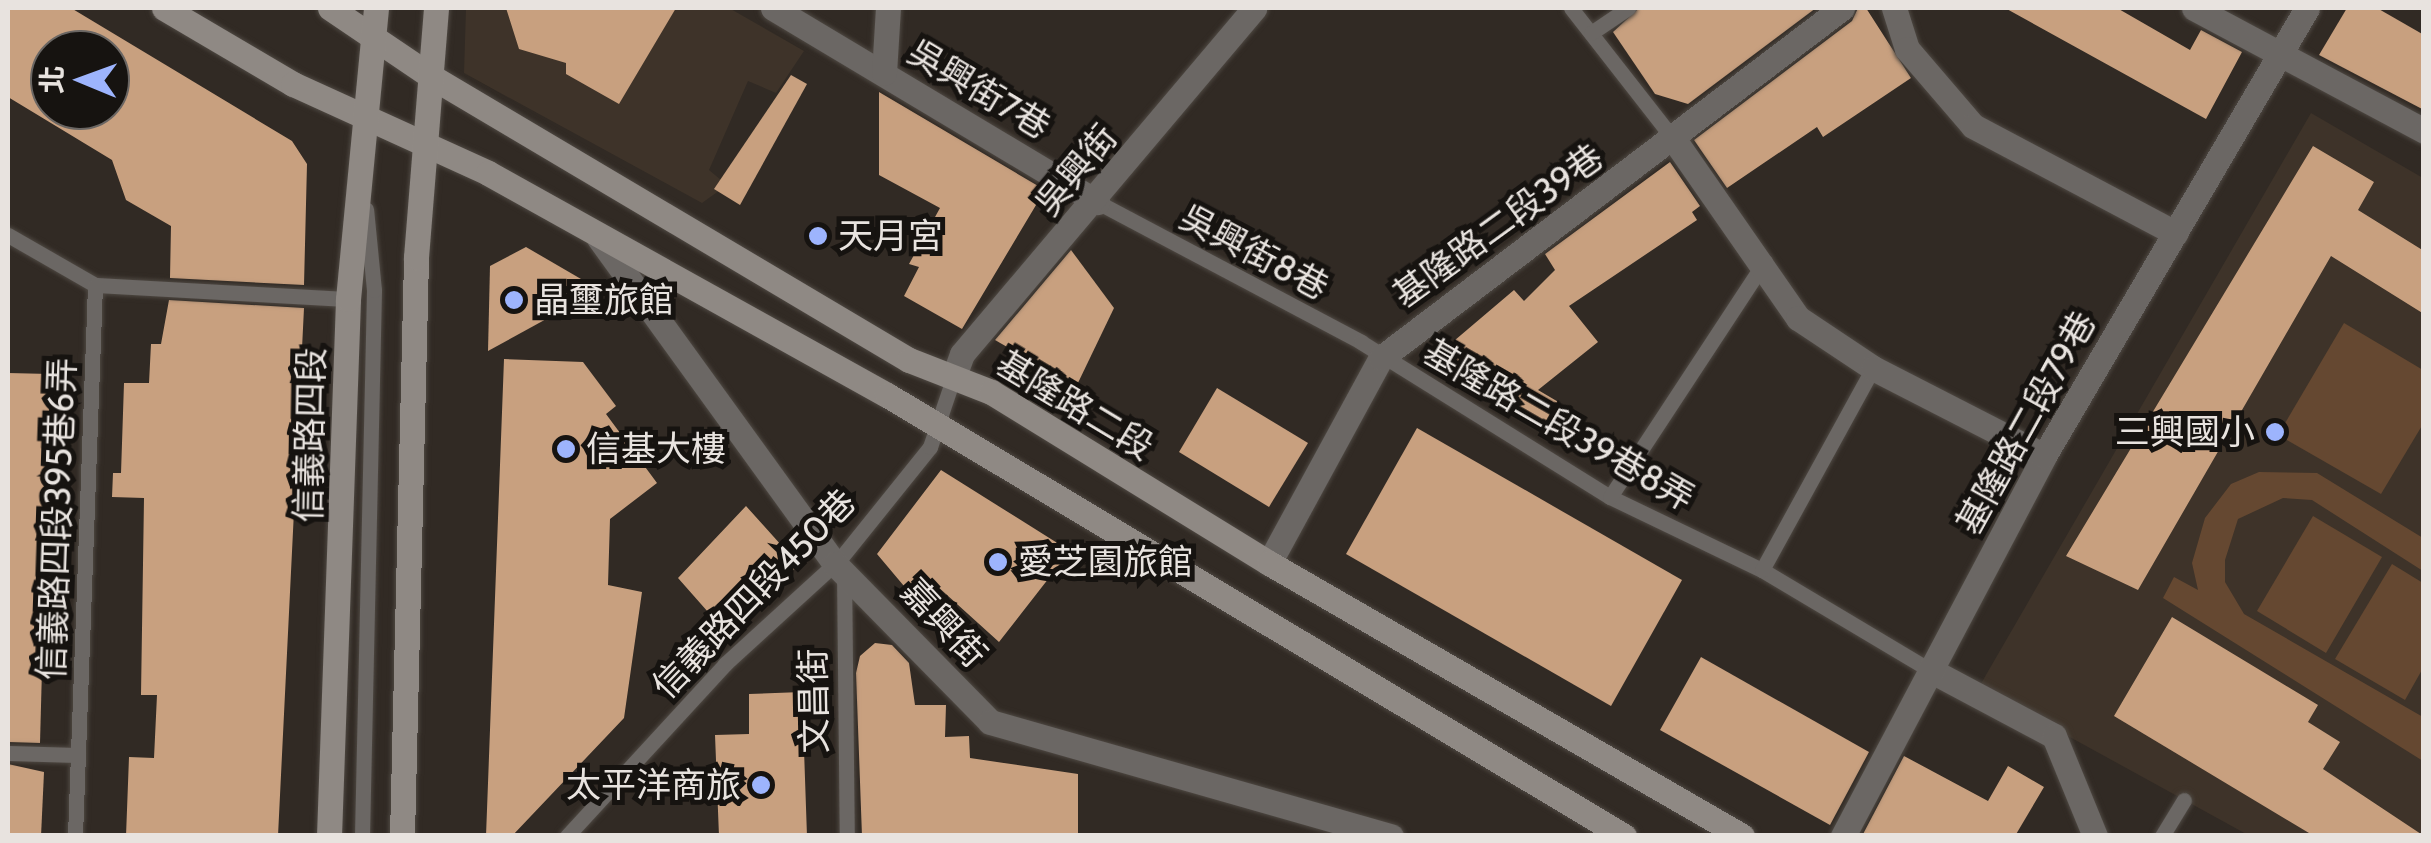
<!DOCTYPE html>
<html>
<head>
<meta charset="utf-8">
<style>
	body { margin:0 }
	#map { position:relative; width:2431px; height:843px; overflow:hidden; background:#312a24; font-family:Cabin,"Noto Sans TC",sans-serif }
	div>[style] { position:absolute }
	[style*='--x'] { left:calc(var(--x)*1px); top:calc(var(--y)*1px); width:calc(var(--w)*1px); rotate:calc(var(--a)*1deg) }
	.built>* { inset:0; background:#3e3329 }
	.green>* { inset:0; background:#654831 }
	.building>* { inset:0; background:#c8a07f }
	.roads { filter:drop-shadow(0 0 2px #4e4842) drop-shadow(0 0 2px #4e4842) }
	.lane>* { height:15px; margin:-7.5px; padding:0 7.5px; transform-origin:7.5px; border-radius:7.5px; background:#6b6764 }
	.street>* { height:25px; margin:-12.5px; padding:0 12.5px; transform-origin:12.5px; border-radius:12.5px; background:#6b6764 }
	.secondary>* { height:25px; margin:-12.5px; padding:0 12.5px; transform-origin:12.5px; border-radius:12.5px; background:#8f8984 }
	.dots>* { width:28px; height:28px; translate:-50% -50%; box-sizing:border-box; border:5px solid #161310; border-radius:50% }
	span { translate:-50% -50%; white-space:nowrap; text-align:center; line-height:1.15; -webkit-text-stroke:10px #161310; paint-order:stroke }
	.street-label { font-size:35px; color:#e8e3df }
	.poi-label { font-size:35px; color:#e8e3df }
	.left { translate:0 -50%; text-align:left }
	.right { translate:-100% -50%; text-align:right }
	.frame { position:absolute; inset:0; border:10px solid #e8e3df; pointer-events:none }
	.north { position:absolute; left:30px; top:30px; width:100px; height:100px; box-sizing:border-box; background:#161310; border:2px solid #6a6663; border-radius:50%; rotate:271deg; font-size:28px; font-weight:700; line-height:40px; text-align:center; color:#e8e3df }
	.north::after { content:''; display:block; margin:auto; width:35px; height:45px; background:#9db4fd; clip-path:polygon(50% 0,100% 100%,50% 72%,0 100%) }
</style>
</head>
<body>
<div id="map">
	<div class="built">
		<i style="clip-path:polygon(466px 8px,729px 8px,804px 51px,776px 93px,748px 81px,709px 170px,727px 185px,702px 203px,464px 73px)"></i>
		<i style="clip-path:polygon(2311px 113px,2423px 178px,2423px 835px,2248px 835px,1979px 687px)"></i>
	</div>
	<div class="green">
		<i style="clip-path:polygon(2344px 323px,2423px 370px,2423px 424px,2381px 494px,2278px 435px)"></i>
		<i style="clip-path:polygon(2259px 472px,2317px 473px,2423px 538px,2423px 571px,2312px 500px,2283px 498px,2238px 519px,2225px 560px,2225px 582px,2244px 614px,2423px 717px,2423px 761px,2163px 598px,2174px 577px,2198px 590px,2192px 563px,2205px 518px,2231px 484px)"></i>
		<i style="clip-path:polygon(2313px 516px,2382px 557px,2326px 653px,2257px 611px)"></i>
		<i style="clip-path:polygon(2392px 564px,2423px 583px,2423px 668px,2405px 700px,2335px 659px)"></i>
	</div>
	<div class="building">
		<i style="clip-path:polygon(evenodd,8px 8px,71px 8px,292px 141px,307px 164px,304px 285px,170px 278px,171px 226px,126px 200px,112px 160px,8px 97px,8px 8px,50px 50px,110px 50px,110px 110px,50px 110px,50px 50px)"></i>
		<i style="clip-path:polygon(506px 8px,676px 8px,619px 104px,566px 74px,566px 63px,519px 49px)"></i>
		<i style="clip-path:polygon(1639px 8px,1816px 8px,1688px 104px,1655px 94px,1613px 32px)"></i>
		<i style="clip-path:polygon(1858px 8px,1866px 8px,1911px 78px,1823px 137px,1817px 127px,1727px 188px,1694px 140px,1852px 21px)"></i>
		<i style="clip-path:polygon(2005px 8px,2117px 8px,2190px 50px,2201px 30px,2242px 52px,2206px 119px)"></i>
		<i style="clip-path:polygon(2347px 8px,2377px 8px,2424px 35px,2424px 110px,2319px 55px)"></i>
		<i style="clip-path:polygon(791px 75px,807px 84px,740px 205px,714px 189px)"></i>
		<i style="clip-path:polygon(879px 92px,1045px 190px,962px 329px,904px 296px,919px 267px,909px 264px,940px 208px,879px 175px)"></i>
		<i style="clip-path:polygon(2313px 146px,2374px 182px,2358px 210px,2424px 251px,2424px 314px,2331px 256px,2138px 590px,2066px 556px)"></i>
		<i style="clip-path:polygon(1670px 162px,1700px 206px,1692px 212px,1697px 220px,1569px 306px,1598px 342px,1538px 390px,1572px 410px,1555px 437px,1428px 363px,1514px 290px,1524px 301px,1555px 270px,1545px 254px)"></i>
		<i style="clip-path:polygon(526px 247px,581px 279px,581px 300px,488px 351px,490px 266px)"></i>
		<i style="clip-path:polygon(1071px 250px,1114px 308px,1076px 387px,995px 340px)"></i>
		<i style="clip-path:polygon(169px 300px,304px 308px,278px 836px,126px 836px,129px 757px,154px 758px,157px 695px,141px 695px,144px 498px,112px 497px,113px 473px,121px 473px,124px 383px,149px 383px,151px 344px,161px 344px)"></i>
		<i style="clip-path:polygon(504px 359px,583px 362px,616px 406px,606px 414px,657px 483px,610px 519px,608px 585px,642px 592px,624px 718px,512px 836px,486px 836px)"></i>
		<i style="clip-path:polygon(8px 373px,50px 374px,40px 743px,8px 742px)"></i>
		<i style="clip-path:polygon(1217px 388px,1308px 443px,1269px 507px,1179px 452px)"></i>
		<i style="clip-path:polygon(1417px 428px,1682px 580px,1611px 706px,1346px 554px)"></i>
		<i style="clip-path:polygon(941px 470px,1070px 551px,999px 642px,926px 576px,909px 592px,877px 554px)"></i>
		<i style="clip-path:polygon(746px 506px,799px 565px,748px 611px,730px 593px,708px 612px,678px 578px)"></i>
		<i style="clip-path:polygon(2172px 617px,2318px 705px,2308px 722px,2340px 742px,2323px 769px,2424px 836px,2314px 836px,2114px 716px)"></i>
		<i style="clip-path:polygon(875px 643px,892px 645px,909px 663px,915px 705px,946px 705px,945px 737px,969px 736px,970px 758px,1078px 774px,1078px 836px,862px 836px,856px 673px,860px 656px)"></i>
		<i style="clip-path:polygon(1701px 657px,1869px 752px,1830px 825px,1660px 730px)"></i>
		<i style="clip-path:polygon(802px 692px,807px 836px,719px 836px,715px 735px,749px 734px,749px 694px)"></i>
		<i style="clip-path:polygon(1904px 756px,1988px 801px,2008px 766px,2044px 787px,2015px 836px,1862px 836px)"></i>
		<i style="clip-path:polygon(8px 764px,44px 772px,41px 836px,8px 836px)"></i>
	</div>
	<div class="roads">
		<div class="lane">
			<i style="--x:1571;--y:8;--w:169;--a:52"></i>
			<i style="--x:1591;--y:33;--w:45;--a:-34"></i>
			<i style="--x:1097;--y:202;--w:299;--a:27.9"></i>
			<i style="--x:1361;--y:342;--w:293;--a:31.9"></i>
			<i style="--x:1610;--y:497;--w:169;--a:25.7"></i>
			<i style="--x:1762;--y:570;--w:196;--a:30.8"></i>
			<i style="--x:8;--y:235;--w:100;--a:29.9"></i>
			<i style="--x:95;--y:285;--w:253;--a:3.2"></i>
			<i style="--x:1610;--y:497;--w:282;--a:-56.7"></i>
			<i style="--x:844;--y:570;--w:266;--a:89.4"></i>
			<i style="--x:1762;--y:570;--w:230;--a:-61.2"></i>
			<i style="--x:8;--y:753;--w:70;--a:1.6"></i>
			<i style="--x:75;--y:836;--w:551;--a:-87.92"></i>
			<i style="--x:362;--y:836;--w:546;--a:-88.74"></i>
			<i style="--x:374;--y:290;--w:81;--a:-95.6"></i>
			<i style="--x:567;--y:836;--w:234;--a:-47.4"></i>
			<i style="--x:725;--y:664;--w:156;--a:-42.4"></i>
			<i style="--x:840;--y:559;--w:144;--a:-51.2"></i>
			<i style="--x:930;--y:447;--w:75;--a:-71.3"></i>
			<i style="--x:2162;--y:836;--w:42;--a:-58.6"></i>
		</div>
		<div class="street">
			<i style="--x:773;--y:8;--w:378;--a:30.9"></i>
			<i style="--x:1894;--y:8;--w:43;--a:72.4"></i>
			<i style="--x:1907;--y:49;--w:101;--a:49.4"></i>
			<i style="--x:1973;--y:126;--w:229;--a:27.9"></i>
			<i style="--x:2194;--y:8;--w:261;--a:28.1"></i>
			<i style="--x:884;--y:73;--w:65;--a:-86.5"></i>
			<i style="--x:1675;--y:141;--w:216;--a:55.2"></i>
			<i style="--x:1798;--y:318;--w:90;--a:33.7"></i>
			<i style="--x:1873;--y:368;--w:192;--a:27.2"></i>
			<i style="--x:599;--y:238;--w:402;--a:54.1"></i>
			<i style="--x:835;--y:564;--w:221;--a:45.5"></i>
			<i style="--x:990;--y:722;--w:417;--a:15.9"></i>
			<i style="--x:954;--y:376;--w:23;--a:-70"></i>
			<i style="--x:962;--y:354;--w:453;--a:-49.8"></i>
			<i style="--x:1269;--y:563;--w:234;--a:-61.4"></i>
			<i style="--x:1381;--y:358;--w:579;--a:-37.21"></i>
			<i style="--x:1930;--y:670;--w:140;--a:28"></i>
			<i style="--x:2054;--y:736;--w:108;--a:67.7"></i>
			<i style="--x:1843;--y:836;--w:430;--a:-62.1"></i>
			<i style="--x:2044;--y:456;--w:519;--a:-59.58"></i>
		</div>
		<div class="secondary">
			<i style="--x:164;--y:8;--w:150;--a:30.5"></i>
			<i style="--x:293;--y:84;--w:214;--a:24.5"></i>
			<i style="--x:488;--y:173;--w:457;--a:29.1"></i>
			<i style="--x:887;--y:395;--w:859;--a:30.9"></i>
			<i style="--x:330;--y:8;--w:123;--a:34.1"></i>
			<i style="--x:432;--y:77;--w:555;--a:30.68"></i>
			<i style="--x:909;--y:360;--w:88;--a:21.3"></i>
			<i style="--x:991;--y:392;--w:326;--a:31.6"></i>
			<i style="--x:1269;--y:563;--w:546;--a:29.99"></i>
			<i style="--x:329;--y:836;--w:537;--a:-87.97"></i>
			<i style="--x:348;--y:299;--w:292;--a:-84.5"></i>
			<i style="--x:402;--y:836;--w:579;--a:-88.61"></i>
			<i style="--x:416;--y:257;--w:250;--a:-85.4"></i>
		</div>
	</div>
	<div class="dots">
		<i style="left:818px;top:236px;background:#9db4fd"></i>
		<i style="left:514px;top:300px;background:#9db4fd"></i>
		<i style="left:2275px;top:432px;background:#9db4fd"></i>
		<i style="left:566px;top:449px;background:#9db4fd"></i>
		<i style="left:998px;top:562px;background:#9db4fd"></i>
		<i style="left:761px;top:785px;background:#9db4fd"></i>
	</div>
	<div class="street-label">
		<span style="left:979px;top:89px;rotate:31deg">吳興街7巷</span>
		<span style="left:1076px;top:170px;rotate:-50deg">吳興街</span>
		<span style="left:1498px;top:226px;rotate:-36deg">基隆路二段39巷</span>
		<span style="left:1254px;top:252px;rotate:28deg">吳興街8巷</span>
		<span style="left:1075px;top:405px;rotate:31deg">基隆路二段</span>
		<span style="left:2026px;top:423px;rotate:-61deg">基隆路二段79巷</span>
		<span style="left:1559px;top:425px;rotate:30deg">基隆路二段39巷8弄</span>
		<span style="left:310px;top:435px;rotate:-89deg">信義路四段</span>
		<span style="left:57px;top:519px;rotate:-88deg">信義路四段395巷6弄</span>
		<span style="left:754px;top:594px;rotate:-46deg">信義路四段450巷</span>
		<span style="left:944px;top:623px;rotate:47deg">嘉興街</span>
		<span style="left:814px;top:701px;rotate:-91deg">文昌街</span>
	</div>
	<div class="poi-label">
		<span class="left" style="left:838px;top:236px">天月宮</span>
		<span class="left" style="left:534px;top:300px">晶璽旅館</span>
		<span class="right" style="left:2255px;top:432px">三興國小</span>
		<span class="left" style="left:586px;top:449px">信基大樓</span>
		<span class="left" style="left:1018px;top:562px">愛芝園旅館</span>
		<span class="right" style="left:741px;top:785px">太平洋商旅</span>
	</div>
	<div class="frame"></div>
	<div class="north">北</div>
</div>
</body>
</html>
